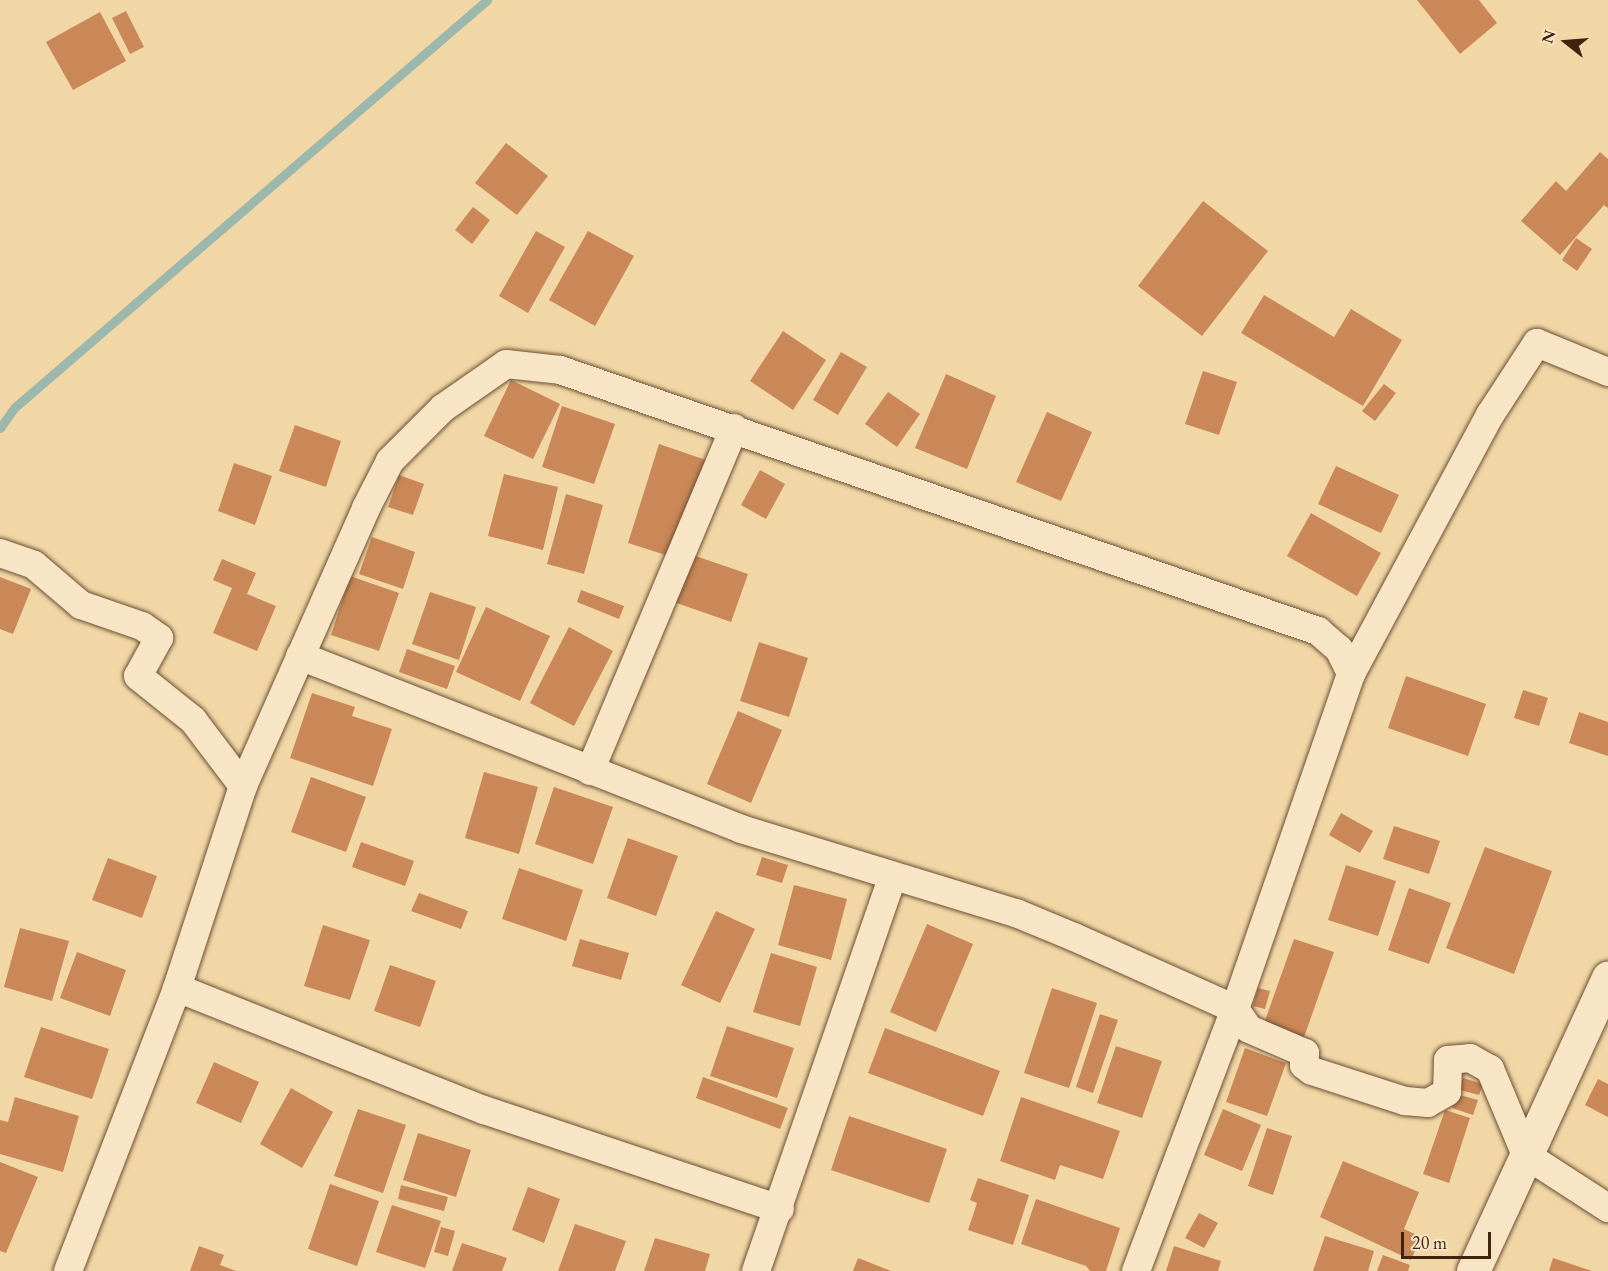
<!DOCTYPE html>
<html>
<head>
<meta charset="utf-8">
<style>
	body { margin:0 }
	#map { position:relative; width:1608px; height:1271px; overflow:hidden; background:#f2d7a6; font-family:"EB Garamond",serif }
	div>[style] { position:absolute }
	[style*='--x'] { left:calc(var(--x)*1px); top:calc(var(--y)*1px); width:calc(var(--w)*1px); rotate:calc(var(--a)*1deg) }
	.stream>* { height:9px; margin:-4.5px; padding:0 4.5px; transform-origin:4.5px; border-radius:4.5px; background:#9cb8ad }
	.building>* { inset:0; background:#ca8757 }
	.roads { filter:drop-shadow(0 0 2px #6c5034) drop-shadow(0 0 2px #6c5034) }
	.street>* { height:28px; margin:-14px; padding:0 14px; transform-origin:14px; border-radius:14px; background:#f7e5c5 }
	.secondary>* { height:33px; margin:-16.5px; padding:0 16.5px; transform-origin:16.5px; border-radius:16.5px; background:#f7e5c5 }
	span { translate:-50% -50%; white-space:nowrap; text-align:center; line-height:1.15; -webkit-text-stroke:5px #f7e5c5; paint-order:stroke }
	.north { position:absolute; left:1536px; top:12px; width:60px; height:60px; -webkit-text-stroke:4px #f7e5c5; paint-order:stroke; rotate:287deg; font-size:16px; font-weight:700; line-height:24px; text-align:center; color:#3f230e }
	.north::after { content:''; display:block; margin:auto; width:21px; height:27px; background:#3f230e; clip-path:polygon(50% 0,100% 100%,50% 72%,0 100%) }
	.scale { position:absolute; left:1401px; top:1232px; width:90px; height:27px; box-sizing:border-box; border:3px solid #3f230e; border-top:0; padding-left:8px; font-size:18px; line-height:21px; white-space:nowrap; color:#3f230e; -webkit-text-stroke:4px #f7e5c5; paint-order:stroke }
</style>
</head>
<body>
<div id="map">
	<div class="stream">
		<i style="--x:0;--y:428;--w:24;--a:-55"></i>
		<i style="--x:14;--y:408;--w:625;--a:-40.78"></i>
	</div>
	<div class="building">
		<i style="clip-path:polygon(1417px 0,1479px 0,1497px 23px,1460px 54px)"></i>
		<i style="clip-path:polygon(126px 11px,144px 47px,130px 54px,112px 18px)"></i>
		<i style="clip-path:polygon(100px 12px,126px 61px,73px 90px,46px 42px)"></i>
		<i style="clip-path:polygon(506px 143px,548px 176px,517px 215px,475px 183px)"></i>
		<i style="clip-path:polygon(1600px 152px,1608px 159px,1608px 208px,1604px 205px,1560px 255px,1521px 221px,1556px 181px,1566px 191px)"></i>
		<i style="clip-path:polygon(1203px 201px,1268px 251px,1202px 336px,1138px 286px)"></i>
		<i style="clip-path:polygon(473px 207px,490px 220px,472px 244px,455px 230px)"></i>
		<i style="clip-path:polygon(536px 231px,565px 247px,528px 313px,499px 296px)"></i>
		<i style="clip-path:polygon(588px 231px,634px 256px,595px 326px,549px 300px)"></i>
		<i style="clip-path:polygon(1576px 238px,1592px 249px,1577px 271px,1562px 260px)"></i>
		<i style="clip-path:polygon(1264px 295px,1334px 337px,1351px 309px,1402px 340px,1363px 406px,1241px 333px)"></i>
		<i style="clip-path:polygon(783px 331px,826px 360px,793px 410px,750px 381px)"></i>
		<i style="clip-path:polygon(841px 352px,867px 367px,838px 415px,813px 400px)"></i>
		<i style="clip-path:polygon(1203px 371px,1237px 382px,1219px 435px,1185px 424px)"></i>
		<i style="clip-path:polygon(946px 374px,996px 396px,967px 469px,915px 448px)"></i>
		<i style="clip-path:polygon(511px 380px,560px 404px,533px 459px,484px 436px)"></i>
		<i style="clip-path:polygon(1384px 384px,1396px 393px,1375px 421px,1362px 411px)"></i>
		<i style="clip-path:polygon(888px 392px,920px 414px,897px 447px,865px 424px)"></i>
		<i style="clip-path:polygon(562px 406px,615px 424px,594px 484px,542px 467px)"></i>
		<i style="clip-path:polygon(1047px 412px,1092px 432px,1061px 501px,1016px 482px)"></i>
		<i style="clip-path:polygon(295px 425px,341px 441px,326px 487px,279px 471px)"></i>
		<i style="clip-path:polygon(659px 444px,706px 460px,675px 558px,628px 543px)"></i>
		<i style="clip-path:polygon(234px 463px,272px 476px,255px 525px,218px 511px)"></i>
		<i style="clip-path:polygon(1336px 466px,1399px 495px,1381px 533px,1318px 504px)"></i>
		<i style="clip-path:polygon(760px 470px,785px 484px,766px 519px,741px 505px)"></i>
		<i style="clip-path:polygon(504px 474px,558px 487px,543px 550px,488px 536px)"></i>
		<i style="clip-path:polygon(399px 475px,424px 484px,413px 515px,388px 507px)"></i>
		<i style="clip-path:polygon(566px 494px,603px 505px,584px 574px,547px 564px)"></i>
		<i style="clip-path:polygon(1311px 513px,1381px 553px,1357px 596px,1287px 556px)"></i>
		<i style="clip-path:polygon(372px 537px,415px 552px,403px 589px,359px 574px)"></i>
		<i style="clip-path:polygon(684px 552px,748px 574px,731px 622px,668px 600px)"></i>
		<i style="clip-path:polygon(222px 559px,256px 573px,247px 594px,276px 606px,257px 651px,213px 633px,232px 588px,213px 580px)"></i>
		<i style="clip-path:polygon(350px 576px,399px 593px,379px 651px,331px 635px)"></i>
		<i style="clip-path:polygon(0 577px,31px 589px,13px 634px,0 629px)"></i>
		<i style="clip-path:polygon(581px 590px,624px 606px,619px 619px,577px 602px)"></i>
		<i style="clip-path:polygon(430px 592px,476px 607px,459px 660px,412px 644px)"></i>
		<i style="clip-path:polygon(486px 607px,550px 636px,520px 701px,456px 672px)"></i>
		<i style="clip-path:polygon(569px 627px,613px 651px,574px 726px,530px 703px)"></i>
		<i style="clip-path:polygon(759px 642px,808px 658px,789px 717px,740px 701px)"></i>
		<i style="clip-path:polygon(407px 649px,455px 666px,447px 689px,399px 672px)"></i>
		<i style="clip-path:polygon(1406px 676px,1486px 704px,1468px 756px,1388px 728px)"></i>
		<i style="clip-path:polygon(1523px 690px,1548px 698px,1539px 726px,1514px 718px)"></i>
		<i style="clip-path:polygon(312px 693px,355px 707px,352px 716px,392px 729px,373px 786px,290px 758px)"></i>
		<i style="clip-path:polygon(738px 711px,782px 730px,751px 803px,707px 784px)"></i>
		<i style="clip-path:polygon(1579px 712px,1608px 722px,1608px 756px,1569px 743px)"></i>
		<i style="clip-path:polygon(484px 772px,538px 787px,519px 854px,465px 838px)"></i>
		<i style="clip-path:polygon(311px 777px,366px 797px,346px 852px,291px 832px)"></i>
		<i style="clip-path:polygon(554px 787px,613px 807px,593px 864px,535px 844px)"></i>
		<i style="clip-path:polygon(1341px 813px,1373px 831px,1360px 853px,1329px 835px)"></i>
		<i style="clip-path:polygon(1394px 826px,1440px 841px,1429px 874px,1383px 859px)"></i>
		<i style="clip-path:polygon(628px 838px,678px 856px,656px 916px,607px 898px)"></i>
		<i style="clip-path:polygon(361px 842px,414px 861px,405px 886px,352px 867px)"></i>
		<i style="clip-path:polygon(1485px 847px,1552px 871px,1514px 974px,1446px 948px)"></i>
		<i style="clip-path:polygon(762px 857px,788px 865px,782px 883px,756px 875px)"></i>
		<i style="clip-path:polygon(108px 858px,157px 876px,142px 918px,92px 900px)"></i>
		<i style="clip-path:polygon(1346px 865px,1396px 881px,1378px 936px,1328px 920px)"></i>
		<i style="clip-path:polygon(519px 868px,583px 890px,566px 941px,502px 919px)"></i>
		<i style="clip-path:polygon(794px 885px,847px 899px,831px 960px,778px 945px)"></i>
		<i style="clip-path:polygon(1409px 888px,1451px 903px,1429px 964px,1388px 950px)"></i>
		<i style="clip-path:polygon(419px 893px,468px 911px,461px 929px,411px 911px)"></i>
		<i style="clip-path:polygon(716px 911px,755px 929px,720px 1003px,681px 985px)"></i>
		<i style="clip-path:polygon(927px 924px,973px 944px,936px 1032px,890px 1012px)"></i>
		<i style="clip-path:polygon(323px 925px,370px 940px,350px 1000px,304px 986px)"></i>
		<i style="clip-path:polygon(20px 928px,69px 941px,52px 1001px,4px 987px)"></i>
		<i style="clip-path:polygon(580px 939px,629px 953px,621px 980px,572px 966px)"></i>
		<i style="clip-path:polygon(1294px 939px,1334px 952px,1302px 1043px,1262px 1029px)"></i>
		<i style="clip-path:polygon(77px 952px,126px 970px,110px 1016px,60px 998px)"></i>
		<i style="clip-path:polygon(771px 953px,817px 967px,800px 1026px,753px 1012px)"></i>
		<i style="clip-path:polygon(390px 965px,436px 981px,420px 1027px,374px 1011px)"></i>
		<i style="clip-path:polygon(1052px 988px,1097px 1003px,1069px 1088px,1024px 1073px)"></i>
		<i style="clip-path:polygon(1258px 988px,1270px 991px,1265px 1009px,1253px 1006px)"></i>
		<i style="clip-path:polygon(1100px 1014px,1118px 1020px,1093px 1093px,1076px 1087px)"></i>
		<i style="clip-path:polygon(727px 1026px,794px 1048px,777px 1098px,710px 1076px)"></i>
		<i style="clip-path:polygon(41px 1027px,109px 1049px,92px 1099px,24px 1077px)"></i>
		<i style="clip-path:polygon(885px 1028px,1000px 1071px,983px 1116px,868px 1073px)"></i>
		<i style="clip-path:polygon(1116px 1046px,1162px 1061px,1142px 1118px,1097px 1103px)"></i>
		<i style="clip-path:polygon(1245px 1048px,1286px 1063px,1267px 1116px,1226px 1102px)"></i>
		<i style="clip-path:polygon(214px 1062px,259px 1082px,241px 1123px,196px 1103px)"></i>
		<i style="clip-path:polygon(703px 1077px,788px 1108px,780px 1129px,696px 1098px)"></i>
		<i style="clip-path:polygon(1463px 1078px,1483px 1084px,1479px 1095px,1460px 1090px)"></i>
		<i style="clip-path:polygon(1598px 1079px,1608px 1084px,1608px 1117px,1585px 1105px)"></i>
		<i style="clip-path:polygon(291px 1088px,333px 1112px,302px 1168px,260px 1144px)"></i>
		<i style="clip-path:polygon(1456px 1094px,1478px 1100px,1473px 1115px,1452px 1108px)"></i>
		<i style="clip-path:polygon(15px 1097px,79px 1116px,63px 1172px,0 1154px,0 1120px,8px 1122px)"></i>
		<i style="clip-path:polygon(1021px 1097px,1120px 1131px,1103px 1179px,1060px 1165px,1055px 1180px,1000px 1161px)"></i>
		<i style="clip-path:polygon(358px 1109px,406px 1125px,383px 1193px,334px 1176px)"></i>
		<i style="clip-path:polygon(1223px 1109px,1261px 1125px,1242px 1171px,1204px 1155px)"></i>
		<i style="clip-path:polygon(1445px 1110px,1470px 1118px,1449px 1183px,1423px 1174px)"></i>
		<i style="clip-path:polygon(849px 1116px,947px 1149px,929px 1203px,831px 1170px)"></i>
		<i style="clip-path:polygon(1267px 1128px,1292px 1136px,1273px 1195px,1248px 1186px)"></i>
		<i style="clip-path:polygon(418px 1133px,471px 1150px,456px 1197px,403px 1180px)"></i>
		<i style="clip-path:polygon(1343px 1161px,1419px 1192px,1404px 1229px,1421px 1237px,1411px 1260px,1320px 1217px)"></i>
		<i style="clip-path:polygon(0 1162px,38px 1177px,6px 1253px,0 1251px)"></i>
		<i style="clip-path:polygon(978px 1178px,1029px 1195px,1013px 1245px,968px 1230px,977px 1203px,970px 1200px)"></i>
		<i style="clip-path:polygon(330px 1184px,379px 1201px,357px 1266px,308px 1249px)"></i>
		<i style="clip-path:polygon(401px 1185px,448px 1197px,444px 1211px,398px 1199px)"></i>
		<i style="clip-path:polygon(528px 1187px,560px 1199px,544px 1243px,512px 1230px)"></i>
		<i style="clip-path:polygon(1036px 1199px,1120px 1228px,1106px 1271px,1090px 1271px,1086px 1266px,1021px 1244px)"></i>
		<i style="clip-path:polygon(392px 1205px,441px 1221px,425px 1268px,376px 1252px)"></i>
		<i style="clip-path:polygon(1199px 1213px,1218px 1223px,1204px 1248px,1185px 1238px)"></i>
		<i style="clip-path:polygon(575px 1224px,626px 1241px,615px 1271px,558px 1271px)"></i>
		<i style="clip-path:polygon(441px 1227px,455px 1231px,448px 1256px,434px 1252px)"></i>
		<i style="clip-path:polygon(1325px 1236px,1374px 1251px,1368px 1271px,1313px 1271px)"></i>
		<i style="clip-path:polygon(655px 1238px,710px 1254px,705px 1271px,644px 1271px)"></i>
		<i style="clip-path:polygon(462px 1243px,507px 1258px,502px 1271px,452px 1271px)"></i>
		<i style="clip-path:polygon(199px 1246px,224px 1255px,220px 1265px,236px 1271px,190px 1271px)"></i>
		<i style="clip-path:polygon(1174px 1246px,1221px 1261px,1218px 1271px,1166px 1271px)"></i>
		<i style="clip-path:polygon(1383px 1255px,1410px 1265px,1408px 1271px,1377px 1271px)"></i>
		<i style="clip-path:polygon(858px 1258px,891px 1271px,853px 1271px)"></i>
		<i style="clip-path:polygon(1553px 1258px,1592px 1271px,1549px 1271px)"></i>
	</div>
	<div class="roads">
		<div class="street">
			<i style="--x:0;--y:553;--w:36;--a:19"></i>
			<i style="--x:34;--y:565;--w:62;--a:40.4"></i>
			<i style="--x:81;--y:605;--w:65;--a:19"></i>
			<i style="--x:142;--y:626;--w:21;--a:35"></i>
			<i style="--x:159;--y:638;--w:43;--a:118.9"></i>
			<i style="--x:138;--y:676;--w:70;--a:38.7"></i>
			<i style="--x:193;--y:720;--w:83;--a:52.9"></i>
			<i style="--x:300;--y:656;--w:474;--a:21.4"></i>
			<i style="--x:741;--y:829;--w:288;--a:17"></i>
			<i style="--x:1016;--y:913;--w:63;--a:22.5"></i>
			<i style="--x:1074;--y:937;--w:176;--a:24.1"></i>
			<i style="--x:1235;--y:1009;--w:24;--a:55"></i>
			<i style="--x:1249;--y:1029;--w:61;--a:23.2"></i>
			<i style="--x:1305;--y:1053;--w:12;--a:95"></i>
			<i style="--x:1304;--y:1065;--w:10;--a:37"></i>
			<i style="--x:1312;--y:1071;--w:98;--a:17.9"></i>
			<i style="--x:1405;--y:1101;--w:23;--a:5"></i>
			<i style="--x:1428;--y:1103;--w:22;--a:-30"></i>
			<i style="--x:1447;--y:1092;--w:32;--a:-88"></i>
			<i style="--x:1448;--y:1060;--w:22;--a:-5"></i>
			<i style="--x:1470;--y:1058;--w:23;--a:29"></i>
			<i style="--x:1490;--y:1069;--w:93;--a:67.3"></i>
			<i style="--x:1526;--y:1155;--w:98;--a:32.9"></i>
			<i style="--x:590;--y:771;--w:372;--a:-67.2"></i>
			<i style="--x:177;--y:988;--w:330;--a:21.7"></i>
			<i style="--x:484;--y:1110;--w:312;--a:18.5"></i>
			<i style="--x:68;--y:1271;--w:303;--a:-68.9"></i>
			<i style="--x:177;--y:988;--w:213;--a:-71.9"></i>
			<i style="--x:243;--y:786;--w:304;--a:-66.1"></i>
			<i style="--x:366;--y:508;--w:53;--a:-62.9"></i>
			<i style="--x:390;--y:461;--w:75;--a:-45"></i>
			<i style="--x:443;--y:408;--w:77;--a:-34.9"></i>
			<i style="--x:506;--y:364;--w:54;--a:6.3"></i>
			<i style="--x:560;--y:370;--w:802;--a:19"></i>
			<i style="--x:1318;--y:631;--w:28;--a:41"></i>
			<i style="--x:1339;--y:649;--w:28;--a:64"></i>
			<i style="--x:756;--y:1271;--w:418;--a:-70.9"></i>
			<i style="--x:1136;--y:1271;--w:280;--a:-69.3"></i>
			<i style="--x:1235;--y:1009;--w:355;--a:-70.9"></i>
			<i style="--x:1351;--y:674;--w:294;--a:-61.8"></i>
			<i style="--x:1490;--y:415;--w:86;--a:-56.9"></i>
			<i style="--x:1537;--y:343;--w:77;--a:22.2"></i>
		</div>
		<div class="secondary">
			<i style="--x:1473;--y:1271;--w:323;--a:-65.3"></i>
		</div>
	</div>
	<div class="north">N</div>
	<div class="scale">20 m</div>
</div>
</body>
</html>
